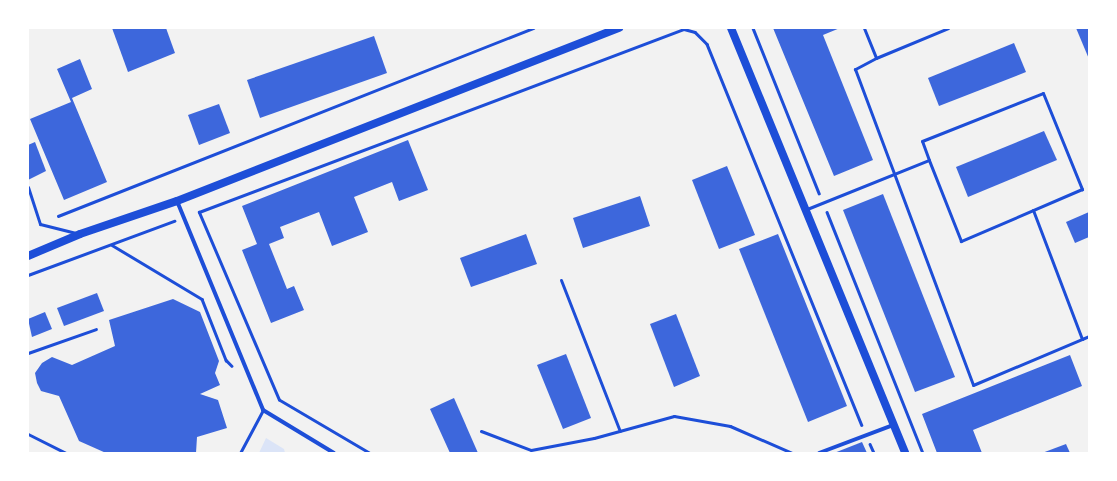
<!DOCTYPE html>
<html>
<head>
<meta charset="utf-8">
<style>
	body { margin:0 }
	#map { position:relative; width:1117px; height:481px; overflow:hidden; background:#f2f2f2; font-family:Lato,sans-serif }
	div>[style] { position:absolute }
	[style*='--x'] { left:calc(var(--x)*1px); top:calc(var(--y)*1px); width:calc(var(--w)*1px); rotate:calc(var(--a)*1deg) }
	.green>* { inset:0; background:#dbe4f7 }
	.building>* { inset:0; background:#3d67dc }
	.path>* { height:2.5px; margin:-1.25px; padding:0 1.25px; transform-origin:1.25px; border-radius:1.25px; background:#1d4ed8 }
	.service>* { height:3px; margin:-1.5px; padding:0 1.5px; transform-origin:1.5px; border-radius:1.5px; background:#1d4ed8 }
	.minor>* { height:4px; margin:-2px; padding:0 2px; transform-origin:2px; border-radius:2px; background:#1d4ed8 }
	.secondary>* { height:8px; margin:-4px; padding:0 4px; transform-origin:4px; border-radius:4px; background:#1d4ed8 }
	span { translate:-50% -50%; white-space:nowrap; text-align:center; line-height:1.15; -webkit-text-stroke:4px #fff; paint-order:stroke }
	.frame { position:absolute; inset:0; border:29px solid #fff; pointer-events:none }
</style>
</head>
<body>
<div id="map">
	<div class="green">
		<i style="clip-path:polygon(266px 438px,284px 449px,285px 453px,259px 453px)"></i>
	</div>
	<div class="building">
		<i style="clip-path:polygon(112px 28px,166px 28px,175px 53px,128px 72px)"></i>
		<i style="clip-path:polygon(773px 28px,840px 28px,823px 35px,873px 160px,834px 176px)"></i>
		<i style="clip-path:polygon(1076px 28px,1089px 28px,1089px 59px)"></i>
		<i style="clip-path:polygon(374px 36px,387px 73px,260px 118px,247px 80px)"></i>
		<i style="clip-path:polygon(1014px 43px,1026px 72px,939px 106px,928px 78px)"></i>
		<i style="clip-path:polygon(80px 59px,92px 89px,72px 98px,107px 182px,64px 200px,30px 119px,71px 102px,57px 69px)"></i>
		<i style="clip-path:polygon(219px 104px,230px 133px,199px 145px,188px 115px)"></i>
		<i style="clip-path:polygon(1044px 131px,1057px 160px,968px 197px,956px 167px)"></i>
		<i style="clip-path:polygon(408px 140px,428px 190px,399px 201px,392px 182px,354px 197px,368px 232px,332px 246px,319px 212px,280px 227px,284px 238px,269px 244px,287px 289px,294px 286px,304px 310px,271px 323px,242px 250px,257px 244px,242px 206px)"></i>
		<i style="clip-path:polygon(35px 142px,46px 171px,28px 180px,28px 145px)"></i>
		<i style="clip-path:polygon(727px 166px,755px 235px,719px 249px,692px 180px)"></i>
		<i style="clip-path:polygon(883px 194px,955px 377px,915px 392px,843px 210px)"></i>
		<i style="clip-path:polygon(640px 196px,650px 226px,583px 248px,573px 218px)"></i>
		<i style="clip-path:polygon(1089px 212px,1089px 237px,1075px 243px,1066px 222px)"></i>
		<i style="clip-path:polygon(526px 234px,537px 264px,471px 287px,460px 258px)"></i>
		<i style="clip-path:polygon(778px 234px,847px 406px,808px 422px,739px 249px)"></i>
		<i style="clip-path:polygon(97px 293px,104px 311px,64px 326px,57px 308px)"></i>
		<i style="clip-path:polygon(173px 299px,200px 312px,219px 361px,215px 373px,220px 385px,200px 394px,218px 400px,227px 428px,197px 437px,196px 453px,106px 453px,79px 441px,59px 396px,41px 391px,37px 383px,35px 373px,42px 363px,52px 357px,72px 365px,115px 346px,109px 320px)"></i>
		<i style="clip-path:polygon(45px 312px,52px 329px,32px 337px,28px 319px)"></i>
		<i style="clip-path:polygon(676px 314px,700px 376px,674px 387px,650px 324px)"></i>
		<i style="clip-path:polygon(566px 354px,591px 418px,563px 429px,537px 365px)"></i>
		<i style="clip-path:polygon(1070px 355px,1082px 386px,973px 430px,982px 453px,937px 453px,922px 414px)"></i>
		<i style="clip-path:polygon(454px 398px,478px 453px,450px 453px,430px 409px)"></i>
		<i style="clip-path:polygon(862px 442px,867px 453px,834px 453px)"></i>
		<i style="clip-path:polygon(1066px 444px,1070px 453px,1042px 453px)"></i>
	</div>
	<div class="path">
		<i style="--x:753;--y:28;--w:178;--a:68.2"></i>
		<i style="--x:827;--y:212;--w:259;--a:68.3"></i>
		<i style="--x:58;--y:216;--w:511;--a:-21.59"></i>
		<i style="--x:112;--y:245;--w:105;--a:31"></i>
		<i style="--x:202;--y:299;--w:66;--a:68.5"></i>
		<i style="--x:226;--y:360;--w:8;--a:45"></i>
		<i style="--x:28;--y:275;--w:156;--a:-20.3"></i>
		<i style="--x:870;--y:444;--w:10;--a:66"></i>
		<i style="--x:369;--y:453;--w:104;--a:-149.5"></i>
		<i style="--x:279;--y:400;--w:204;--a:-113.1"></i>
		<i style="--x:199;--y:212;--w:518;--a:-20.67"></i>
		<i style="--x:684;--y:29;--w:11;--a:15"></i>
		<i style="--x:695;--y:32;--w:17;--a:45"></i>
		<i style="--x:707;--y:44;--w:411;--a:67.9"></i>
	</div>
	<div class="service">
		<i style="--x:864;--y:28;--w:32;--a:68"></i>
		<i style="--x:876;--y:58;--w:78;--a:-22.6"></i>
		<i style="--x:876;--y:58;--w:24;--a:152"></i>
		<i style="--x:855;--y:69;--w:337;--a:69.5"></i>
		<i style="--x:973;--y:385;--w:118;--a:-22.9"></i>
		<i style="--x:28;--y:187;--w:39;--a:72"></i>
		<i style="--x:40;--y:224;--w:37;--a:14"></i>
		<i style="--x:807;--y:209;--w:131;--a:-21.9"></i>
		<i style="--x:929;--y:160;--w:20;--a:-110"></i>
		<i style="--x:922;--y:141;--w:130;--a:-21.6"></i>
		<i style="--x:1043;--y:93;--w:104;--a:67.9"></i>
		<i style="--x:1082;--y:189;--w:132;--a:156.7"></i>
		<i style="--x:961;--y:241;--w:87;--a:-111.6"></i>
		<i style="--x:1033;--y:210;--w:138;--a:69.2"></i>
		<i style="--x:1082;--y:339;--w:8;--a:-23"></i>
		<i style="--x:561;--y:280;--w:162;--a:68.7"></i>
		<i style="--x:28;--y:353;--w:72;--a:-19.4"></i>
		<i style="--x:481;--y:431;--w:53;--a:20.8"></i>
		<i style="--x:531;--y:450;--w:64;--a:-10.8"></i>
		<i style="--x:594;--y:438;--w:83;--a:-15.4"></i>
		<i style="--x:674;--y:416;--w:57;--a:10.1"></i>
		<i style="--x:730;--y:426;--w:68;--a:23.5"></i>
		<i style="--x:28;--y:434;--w:42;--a:26.6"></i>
		<i style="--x:240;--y:453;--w:49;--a:-61.9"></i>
	</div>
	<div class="minor">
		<i style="--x:177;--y:201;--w:226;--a:67.6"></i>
		<i style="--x:263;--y:410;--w:83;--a:31.2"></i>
		<i style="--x:819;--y:453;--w:79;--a:-20.7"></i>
	</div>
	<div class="secondary">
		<i style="--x:731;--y:28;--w:459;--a:67.7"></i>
		<i style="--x:28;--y:256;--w:56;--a:-22.9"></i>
		<i style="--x:80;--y:234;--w:102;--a:-18.8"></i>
		<i style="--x:177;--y:201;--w:475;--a:-21.4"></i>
	</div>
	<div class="frame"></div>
</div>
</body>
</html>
